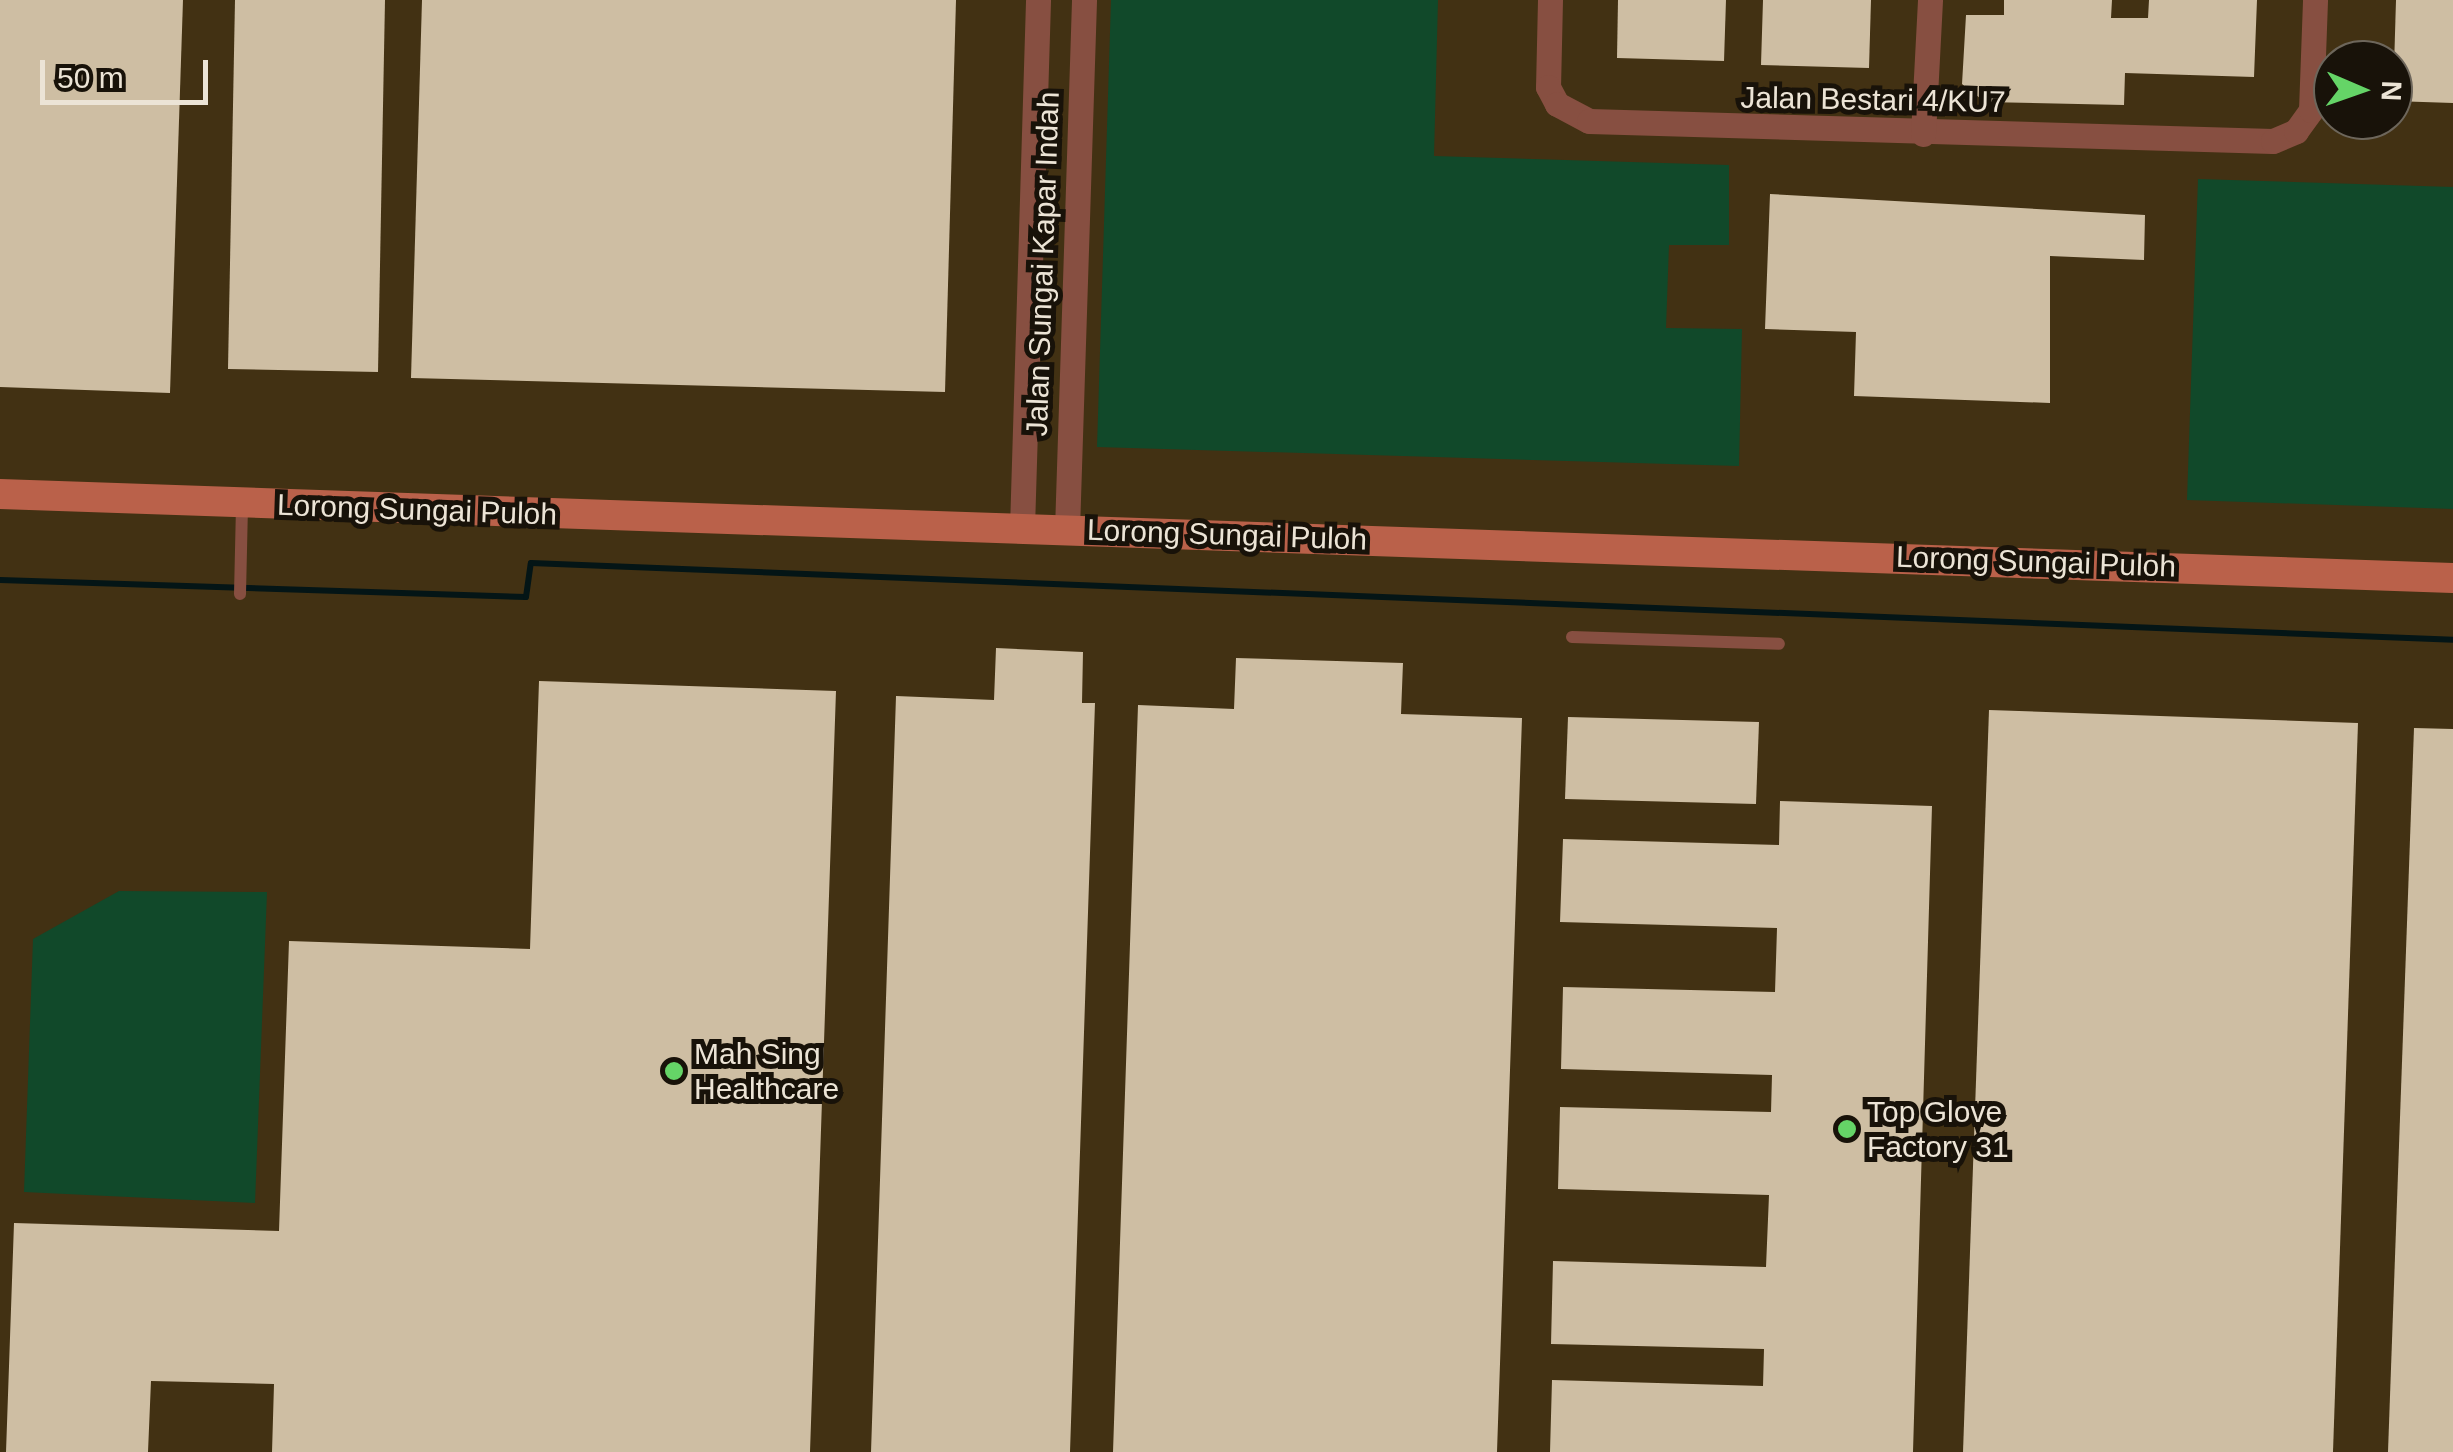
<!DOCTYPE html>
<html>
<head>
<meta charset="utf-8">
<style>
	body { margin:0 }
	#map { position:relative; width:2453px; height:1452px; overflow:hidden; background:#352912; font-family:Arial,sans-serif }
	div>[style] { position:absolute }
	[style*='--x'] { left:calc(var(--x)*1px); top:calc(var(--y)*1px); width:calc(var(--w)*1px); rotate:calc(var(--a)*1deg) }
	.built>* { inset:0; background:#423113 }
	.green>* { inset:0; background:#11492a }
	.stream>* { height:6px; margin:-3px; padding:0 3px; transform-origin:3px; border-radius:3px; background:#041516 }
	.building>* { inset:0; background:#cebea3 }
	.lane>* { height:12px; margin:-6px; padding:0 6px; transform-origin:6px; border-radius:6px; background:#874f41 }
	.street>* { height:25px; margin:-12.5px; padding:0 12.5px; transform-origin:12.5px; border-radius:12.5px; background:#874f41 }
	.secondary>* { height:30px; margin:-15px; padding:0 15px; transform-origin:15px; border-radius:15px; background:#ba614a }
	.dots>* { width:28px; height:28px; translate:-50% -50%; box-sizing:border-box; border:5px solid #181209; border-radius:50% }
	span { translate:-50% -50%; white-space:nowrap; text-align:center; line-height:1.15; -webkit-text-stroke:10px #181209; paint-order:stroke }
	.street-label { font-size:30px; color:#ece4d6 }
	.poi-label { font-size:30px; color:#ece4d6 }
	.left { translate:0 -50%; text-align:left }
	.north { position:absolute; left:2313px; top:40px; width:100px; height:100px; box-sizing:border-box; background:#181209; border:2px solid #6d665b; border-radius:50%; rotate:92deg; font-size:28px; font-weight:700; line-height:40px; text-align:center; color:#ece4d6 }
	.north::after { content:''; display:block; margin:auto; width:35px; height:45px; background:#65d467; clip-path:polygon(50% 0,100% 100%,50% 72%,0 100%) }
	.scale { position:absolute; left:40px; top:60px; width:168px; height:45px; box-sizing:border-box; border:5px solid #ece4d6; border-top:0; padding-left:12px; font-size:30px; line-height:35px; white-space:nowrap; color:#ece4d6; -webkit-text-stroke:8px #181209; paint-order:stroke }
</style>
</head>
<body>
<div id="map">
	<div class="built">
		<i style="clip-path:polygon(evenodd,0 0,2453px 0,2453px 1452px,0 1452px,0 0,2333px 60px,2393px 60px,2393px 120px,2333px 120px,2333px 60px)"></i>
	</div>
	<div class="green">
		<i style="clip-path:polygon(1111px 0,1438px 0,1434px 156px,1729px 165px,1729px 245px,1669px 245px,1666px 328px,1742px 329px,1739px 466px,1097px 447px)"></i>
		<i style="clip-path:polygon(2198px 179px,2453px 187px,2453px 509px,2187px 500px)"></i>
		<i style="clip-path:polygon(119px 891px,267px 892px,255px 1203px,24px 1192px,33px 939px)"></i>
	</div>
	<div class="stream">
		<i style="--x:0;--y:580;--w:526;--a:1.85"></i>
		<i style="--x:526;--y:597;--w:34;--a:-82"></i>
		<i style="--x:531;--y:563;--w:1924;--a:2.29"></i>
	</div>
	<div class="building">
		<i style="clip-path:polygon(0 0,183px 0,170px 393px,0 387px)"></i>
		<i style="clip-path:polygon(235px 0,385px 0,378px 372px,228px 369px)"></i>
		<i style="clip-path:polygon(422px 0,956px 0,945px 392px,411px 378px)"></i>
		<i style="clip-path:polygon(1618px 0,1726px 0,1724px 61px,1617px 58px)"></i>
		<i style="clip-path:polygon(1763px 0,1871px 0,1869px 68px,1761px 65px)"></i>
		<i style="clip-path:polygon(2004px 0,2112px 0,2111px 18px,2148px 18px,2149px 0,2257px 0,2254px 77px,2125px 73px,2124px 105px,1985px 102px,1962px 84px,1966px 15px,2004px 15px)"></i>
		<i style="clip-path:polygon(2396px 0,2453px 0,2453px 103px,2393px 101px)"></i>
		<i style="clip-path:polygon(1770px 194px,2145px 215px,2144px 260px,2050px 256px,2050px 403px,1854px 396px,1856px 332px,1765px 329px)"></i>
		<i style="clip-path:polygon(996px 648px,1083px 652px,1082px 703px,1095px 703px,1070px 1452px,871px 1452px,896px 696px,994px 700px)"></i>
		<i style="clip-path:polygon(1236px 658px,1403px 663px,1401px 714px,1522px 718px,1497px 1452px,1113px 1452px,1138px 705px,1234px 709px)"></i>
		<i style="clip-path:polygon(539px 681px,836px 691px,810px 1452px,272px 1452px,274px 1384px,151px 1381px,148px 1452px,6px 1452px,14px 1223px,279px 1231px,289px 941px,530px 949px)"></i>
		<i style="clip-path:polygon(1989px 710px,2358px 723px,2333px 1452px,1963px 1452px)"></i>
		<i style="clip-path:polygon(1568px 717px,1759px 722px,1756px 804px,1565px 799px)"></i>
		<i style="clip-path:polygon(2414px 728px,2453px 729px,2453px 1452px,2388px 1452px)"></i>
		<i style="clip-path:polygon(1780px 801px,1932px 806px,1913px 1452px,1550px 1452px,1552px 1380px,1763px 1386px,1764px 1349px,1551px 1344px,1553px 1261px,1766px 1267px,1769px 1195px,1558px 1189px,1560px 1107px,1771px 1112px,1772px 1075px,1561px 1069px,1563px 987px,1775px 992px,1777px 928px,1560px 922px,1563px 839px,1779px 845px)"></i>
	</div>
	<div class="lane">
		<i style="--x:240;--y:594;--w:90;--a:-88.7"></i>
		<i style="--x:1572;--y:637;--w:207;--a:1.9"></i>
	</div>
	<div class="street">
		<i style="--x:1550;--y:0;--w:87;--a:91.3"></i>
		<i style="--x:1548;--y:87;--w:19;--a:62"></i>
		<i style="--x:1557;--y:104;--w:36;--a:28"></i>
		<i style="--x:1589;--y:121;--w:684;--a:1.67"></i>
		<i style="--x:2273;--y:141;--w:25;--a:-23"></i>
		<i style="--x:2296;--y:131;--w:26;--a:-54"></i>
		<i style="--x:2311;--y:110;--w:110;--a:-87.9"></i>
		<i style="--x:1923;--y:134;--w:134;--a:-87"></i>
		<i style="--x:1022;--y:528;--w:528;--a:-88.26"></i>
		<i style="--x:1067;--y:530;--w:530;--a:-88.16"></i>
	</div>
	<div class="secondary">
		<i style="--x:0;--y:494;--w:2454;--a:1.96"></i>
	</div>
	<div class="dots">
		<i style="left:674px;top:1071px;background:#65d467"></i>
		<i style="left:1847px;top:1129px;background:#65d467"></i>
	</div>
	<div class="street-label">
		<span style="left:1873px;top:100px;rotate:1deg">Jalan Bestari 4/KU7</span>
		<span style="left:1043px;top:264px;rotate:-88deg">Jalan Sungai Kapar Indah</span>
		<span style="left:417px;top:510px;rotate:2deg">Lorong Sungai Puloh</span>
		<span style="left:1227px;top:535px;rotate:2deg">Lorong Sungai Puloh</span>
		<span style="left:2036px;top:562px;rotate:2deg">Lorong Sungai Puloh</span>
	</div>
	<div class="poi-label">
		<span class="left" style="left:694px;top:1071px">Mah Sing<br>Healthcare</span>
		<span class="left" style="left:1867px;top:1129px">Top Glove<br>Factory 31</span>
	</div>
	<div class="north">N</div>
	<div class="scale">50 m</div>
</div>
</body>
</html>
